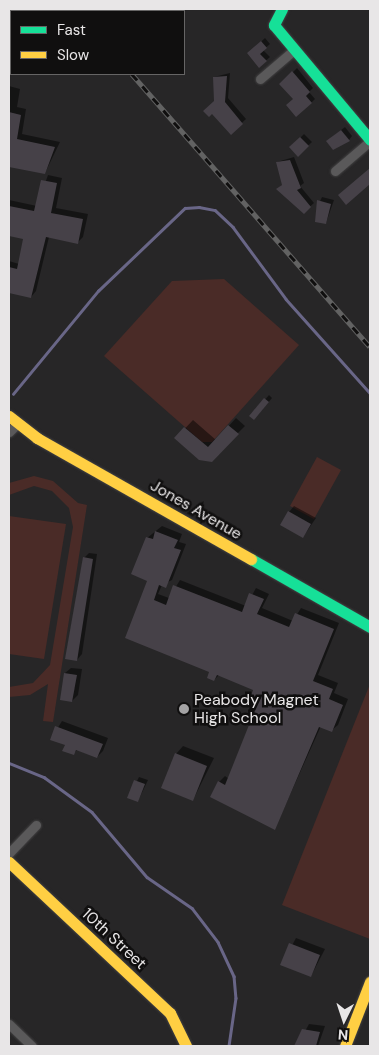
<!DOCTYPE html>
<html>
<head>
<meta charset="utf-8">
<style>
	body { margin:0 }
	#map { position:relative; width:379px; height:1055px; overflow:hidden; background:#272627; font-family:"DM Sans",sans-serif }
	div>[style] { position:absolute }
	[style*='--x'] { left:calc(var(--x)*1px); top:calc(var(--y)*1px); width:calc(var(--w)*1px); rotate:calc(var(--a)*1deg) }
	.green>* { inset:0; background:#4a2b27 }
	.shadow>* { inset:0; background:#0007 }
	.stream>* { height:2.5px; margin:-1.25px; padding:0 1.25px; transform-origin:1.25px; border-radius:1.25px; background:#696687 }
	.building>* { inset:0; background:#464148 }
	.roads { filter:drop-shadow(0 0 1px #434243) drop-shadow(0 0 1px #434243) }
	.street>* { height:9px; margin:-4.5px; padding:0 4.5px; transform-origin:4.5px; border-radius:4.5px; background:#5a595a }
	.fast>* { height:11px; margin:-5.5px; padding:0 5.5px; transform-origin:5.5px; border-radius:5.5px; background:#16e098 }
	.slow>* { height:11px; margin:-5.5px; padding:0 5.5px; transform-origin:5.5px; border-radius:5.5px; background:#ffcf43 }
	.rail>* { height:4.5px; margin-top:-2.25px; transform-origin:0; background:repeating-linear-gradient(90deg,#100f0f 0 8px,#626262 0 16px); box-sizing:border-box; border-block:1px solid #626262 }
	.dots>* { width:14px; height:14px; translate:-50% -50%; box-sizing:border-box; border:2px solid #100f0f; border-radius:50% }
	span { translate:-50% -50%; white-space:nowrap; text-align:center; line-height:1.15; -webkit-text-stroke:5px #100f0f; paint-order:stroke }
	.street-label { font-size:16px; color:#e8e6e7 }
	.poi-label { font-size:16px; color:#e8e6e7 }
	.left { translate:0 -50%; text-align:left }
	.frame { position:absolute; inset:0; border:10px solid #e8e6e7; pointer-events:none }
	.legend { position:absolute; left:10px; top:10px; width:175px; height:65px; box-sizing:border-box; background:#100f0f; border:1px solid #666565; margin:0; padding:6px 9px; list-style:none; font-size:15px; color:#e8e6e7 }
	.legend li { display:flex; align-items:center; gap:10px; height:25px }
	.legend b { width:25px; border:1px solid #666565 }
	.north { position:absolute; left:319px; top:995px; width:50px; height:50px; -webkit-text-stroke:4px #100f0f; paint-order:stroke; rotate:184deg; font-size:14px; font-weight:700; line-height:20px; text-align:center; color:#e8e6e7 }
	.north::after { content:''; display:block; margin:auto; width:18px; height:22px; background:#e8e6e7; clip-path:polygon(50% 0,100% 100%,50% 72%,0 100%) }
</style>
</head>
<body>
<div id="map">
	<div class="green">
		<i style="clip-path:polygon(224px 279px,299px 345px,212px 442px,202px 442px,104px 356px,172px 281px)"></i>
		<i style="clip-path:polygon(317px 457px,341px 470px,314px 519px,290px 506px)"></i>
		<i style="clip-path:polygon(34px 476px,53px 481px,78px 503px,87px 505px,53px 722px,43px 721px,48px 684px,30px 695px,9px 697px,9px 687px,33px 683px,50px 665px,73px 527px,69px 508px,52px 491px,34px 486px,9px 495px,9px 483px)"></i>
		<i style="clip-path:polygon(9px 516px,66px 524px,44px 659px,9px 654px)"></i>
		<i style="clip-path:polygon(370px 684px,370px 939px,282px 905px)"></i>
	</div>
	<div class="shadow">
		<i style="clip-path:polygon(265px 38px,270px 44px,263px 50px,270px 57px,260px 66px,252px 50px)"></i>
		<i style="clip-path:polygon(297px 68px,313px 88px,309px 92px,315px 99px,311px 103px,295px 99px,281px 84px)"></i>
		<i style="clip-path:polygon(230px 73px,228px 98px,246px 119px,231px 133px,215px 102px,214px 77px)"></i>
		<i style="clip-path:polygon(9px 86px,20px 89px,17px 107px,26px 109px,22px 134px,60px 142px,45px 173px,9px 165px)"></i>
		<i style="clip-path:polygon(345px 127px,352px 136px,349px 140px,331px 138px)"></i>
		<i style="clip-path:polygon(304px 134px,312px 142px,298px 155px,291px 147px)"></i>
		<i style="clip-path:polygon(294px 157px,304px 183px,300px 186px,314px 203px,304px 212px,278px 189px,283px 184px,277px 162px)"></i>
		<i style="clip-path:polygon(48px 175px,62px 178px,56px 208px,88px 214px,83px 237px,77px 243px,49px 237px,36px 291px,31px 297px,9px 292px,9px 261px,19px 264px,25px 238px,9px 235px,9px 200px,37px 206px)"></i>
		<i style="clip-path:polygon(322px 197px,334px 200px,326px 223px,316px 210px)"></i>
		<i style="clip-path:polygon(269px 395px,272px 398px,258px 415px,251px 416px)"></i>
		<i style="clip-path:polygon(236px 418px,245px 426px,211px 460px,176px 438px,193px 420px,216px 440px)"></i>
		<i style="clip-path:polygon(294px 506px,316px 518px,303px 537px,289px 512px)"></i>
		<i style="clip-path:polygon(162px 526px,182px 534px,179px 542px,186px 544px,172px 580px,162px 585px,158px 594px,169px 598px,180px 580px,246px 606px,256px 588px,269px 594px,262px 608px,293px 621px,301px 608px,339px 623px,318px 675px,338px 683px,334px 693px,348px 699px,338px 725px,332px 730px,321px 726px,275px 828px,219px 782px,225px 776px,229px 779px,261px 699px,255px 689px,220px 674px,214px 680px,211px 671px,127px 637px,149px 580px,147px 538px)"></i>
		<i style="clip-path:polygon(89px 553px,97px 554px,82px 654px,77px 660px,84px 558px)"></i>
		<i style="clip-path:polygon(71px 668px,82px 669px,78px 695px,72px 701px,65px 673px)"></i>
		<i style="clip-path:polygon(62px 721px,108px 738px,103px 751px,97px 757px,77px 750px,73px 754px,66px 745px,51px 739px)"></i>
		<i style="clip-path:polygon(183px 746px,214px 758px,193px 800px,176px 754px)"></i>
		<i style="clip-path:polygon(139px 777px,148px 780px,138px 801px,129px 797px)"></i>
		<i style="clip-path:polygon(296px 938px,325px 949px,311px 976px,282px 964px)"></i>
		<i style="clip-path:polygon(309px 1024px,325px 1026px,318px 1046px,297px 1046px)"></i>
	</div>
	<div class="stream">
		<i style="--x:13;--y:394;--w:134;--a:-50.5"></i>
		<i style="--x:98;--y:291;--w:120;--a:-43.7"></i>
		<i style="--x:185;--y:208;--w:14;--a:-4"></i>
		<i style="--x:199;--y:207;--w:16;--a:11"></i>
		<i style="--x:215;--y:210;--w:25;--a:43"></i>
		<i style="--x:233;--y:227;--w:89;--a:53.6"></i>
		<i style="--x:286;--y:299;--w:126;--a:48.2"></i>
		<i style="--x:9;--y:763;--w:38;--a:22"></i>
		<i style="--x:44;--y:777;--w:59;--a:36.1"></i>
		<i style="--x:92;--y:812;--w:85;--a:49.8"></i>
		<i style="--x:147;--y:877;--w:55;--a:34.6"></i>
		<i style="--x:192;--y:908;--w:43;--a:52.6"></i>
		<i style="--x:218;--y:942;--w:38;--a:65"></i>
		<i style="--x:234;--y:976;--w:22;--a:85"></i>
		<i style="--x:236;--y:998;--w:49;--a:98.3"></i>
	</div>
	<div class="building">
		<i style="clip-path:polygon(261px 41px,267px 48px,260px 54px,267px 61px,259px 68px,247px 53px)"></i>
		<i style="clip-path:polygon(292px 71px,310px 92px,306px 96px,312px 103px,296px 117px,286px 105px,293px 99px,279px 84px)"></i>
		<i style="clip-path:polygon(227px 76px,225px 102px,243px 124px,231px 135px,212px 114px,209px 117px,203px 111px,214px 101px,213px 77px)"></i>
		<i style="clip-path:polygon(9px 112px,21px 115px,17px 139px,55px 147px,45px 174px,9px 167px)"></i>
		<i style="clip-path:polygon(341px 130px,350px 141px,333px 150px,326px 141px)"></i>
		<i style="clip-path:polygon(300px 137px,309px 146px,298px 157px,289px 147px)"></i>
		<i style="clip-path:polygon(290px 160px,301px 188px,297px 190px,311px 207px,304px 214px,276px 189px,282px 185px,276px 162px)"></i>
		<i style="clip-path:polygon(370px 168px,370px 184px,346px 205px,338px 195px)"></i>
		<i style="clip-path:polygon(41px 180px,57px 183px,51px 213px,83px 219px,78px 244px,46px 237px,31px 298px,9px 293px,9px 267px,17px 269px,23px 239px,9px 236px,9px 206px,34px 211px)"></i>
		<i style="clip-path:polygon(317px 200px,331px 204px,326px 224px,315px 222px)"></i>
		<i style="clip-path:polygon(264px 398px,269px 402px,254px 420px,249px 416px)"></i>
		<i style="clip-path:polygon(228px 425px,239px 434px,212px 462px,199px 460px,174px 438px,184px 427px,208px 447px)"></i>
		<i style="clip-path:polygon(288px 511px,311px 524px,303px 538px,280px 525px)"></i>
		<i style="clip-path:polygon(155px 531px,178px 540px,174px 548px,181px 550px,166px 588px,159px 585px,154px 600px,166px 605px,173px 585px,242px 612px,249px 593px,264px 599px,257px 614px,289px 627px,295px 613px,334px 629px,313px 681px,333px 689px,329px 699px,343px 705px,332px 732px,319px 727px,275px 830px,210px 797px,218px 781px,225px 785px,259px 700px,251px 696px,253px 690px,217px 675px,214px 681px,207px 678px,209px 672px,125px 638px,147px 581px,131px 574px,146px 537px,153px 539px)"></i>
		<i style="clip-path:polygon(83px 557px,93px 559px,77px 661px,65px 659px)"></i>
		<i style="clip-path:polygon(64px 673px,77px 675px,72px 702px,60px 700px)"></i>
		<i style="clip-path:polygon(55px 726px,103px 744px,97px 758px,76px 750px,74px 755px,62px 751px,65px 745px,50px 740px)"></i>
		<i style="clip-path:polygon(175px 753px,207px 766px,193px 801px,161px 788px)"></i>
		<i style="clip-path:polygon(134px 780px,145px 784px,138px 802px,127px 798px)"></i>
		<i style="clip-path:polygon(289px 943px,320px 955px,311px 977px,280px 965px)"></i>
		<i style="clip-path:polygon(302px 1029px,320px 1032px,316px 1046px,294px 1046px)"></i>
	</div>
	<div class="roads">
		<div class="street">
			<i style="--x:260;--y:79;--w:45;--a:-40.5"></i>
			<i style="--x:335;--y:171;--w:46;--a:-40.6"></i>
			<i style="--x:9;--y:432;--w:11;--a:-45"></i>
			<i style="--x:9;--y:853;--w:39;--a:-46"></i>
			<i style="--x:9;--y:1024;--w:32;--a:44"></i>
		</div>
		<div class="fast">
			<i style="--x:282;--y:9;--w:18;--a:117"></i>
			<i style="--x:274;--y:25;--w:150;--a:50.1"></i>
			<i style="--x:251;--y:559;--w:137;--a:29.7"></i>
		</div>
		<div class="slow">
			<i style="--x:9;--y:416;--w:36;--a:38"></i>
			<i style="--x:37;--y:438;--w:246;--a:29.5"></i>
			<i style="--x:9;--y:862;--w:221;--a:43.2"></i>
			<i style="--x:170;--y:1013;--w:37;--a:64"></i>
			<i style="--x:345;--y:1046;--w:69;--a:-68.7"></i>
		</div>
	</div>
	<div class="rail">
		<i style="--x:76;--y:9;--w:3;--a:45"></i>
		<i style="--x:132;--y:74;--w:362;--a:48.9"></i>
	</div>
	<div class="dots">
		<i style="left:184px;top:709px;background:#a4a3a4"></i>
	</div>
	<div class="street-label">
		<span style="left:196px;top:510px;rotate:30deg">Jones Avenue</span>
		<span style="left:114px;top:939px;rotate:43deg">10th Street</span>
	</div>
	<div class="poi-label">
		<span class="left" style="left:194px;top:709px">Peabody Magnet<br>High School</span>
	</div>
	<div class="frame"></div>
	<ul class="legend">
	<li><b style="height:6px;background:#16e098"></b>Fast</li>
	<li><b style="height:6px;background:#ffcf43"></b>Slow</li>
	</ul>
	<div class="north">N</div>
</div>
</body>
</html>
